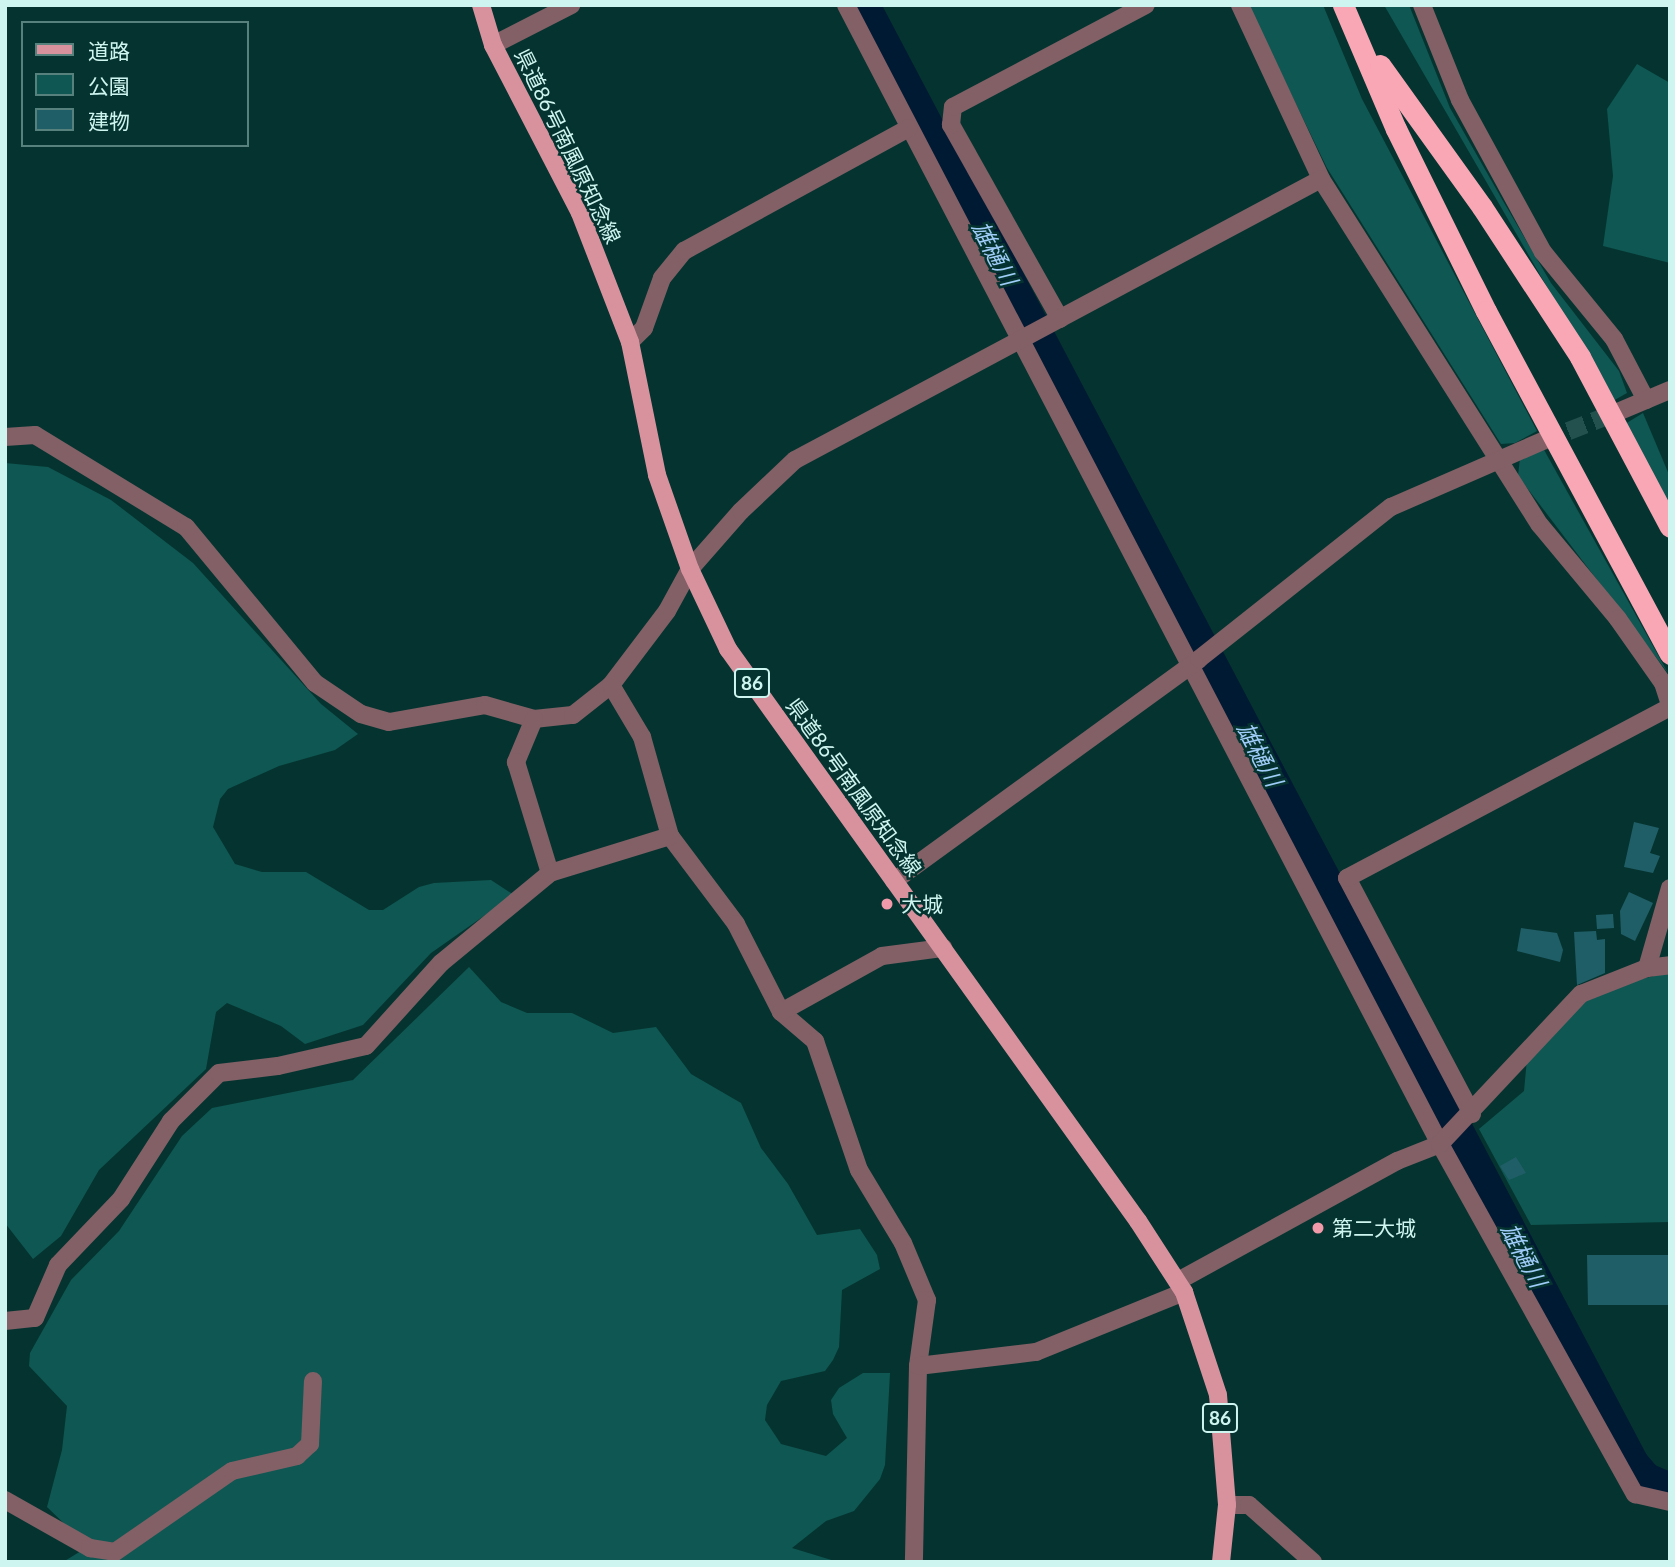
<!DOCTYPE html>
<html>
<head>
<meta charset="utf-8">
<style>
	body { margin:0 }
	#map { position:relative; width:1675px; height:1567px; overflow:hidden; background:#053430; font-family:Lato,"Noto Sans JP",sans-serif }
	div>[style] { position:absolute }
	[style*='--x'] { left:calc(var(--x)*1px); top:calc(var(--y)*1px); width:calc(var(--w)*1px); rotate:calc(var(--a)*1deg) }
	.green>* { inset:0; background:#0f5752 }
	.river>* { height:30px; margin:-15px; padding:0 15px; transform-origin:15px; border-radius:15px; background:#001a33 }
	.building>* { inset:0; background:#205e67 }
	.minor-tunnel>* { height:18px; margin-top:-9px; transform-origin:0; background:repeating-linear-gradient(90deg,#23514d 0 18px,transparent 0 27px) }
	.minor>* { height:18px; margin:-9px; padding:0 9px; transform-origin:9px; border-radius:9px; background:#826066 }
	.major>* { height:18px; margin:-9px; padding:0 9px; transform-origin:9px; border-radius:9px; background:#d8929e }
	.highway>* { height:21px; margin:-10.5px; padding:0 10.5px; transform-origin:10.5px; border-radius:10.5px; background:#f9a6b5 }
	.dots>* { width:19px; height:19px; translate:-50% -50%; box-sizing:border-box; border:4px solid #053430; border-radius:50% }
	span { translate:-50% -50%; white-space:nowrap; text-align:center; line-height:1.15; -webkit-text-stroke:5px #053430; paint-order:stroke }
	.shield-label span { padding:2px 5px; background:#053430; border:2px solid; border-radius:5px; -webkit-text-stroke-width:0 }
	.shield-label { font-size:19px; color:#cff5f0; font-weight:700 }
	.street-label { font-size:21px; color:#cff5f0 }
	.poi-label { font-size:21px; color:#cff5f0 }
	.left { translate:0 -50%; text-align:left }
	.water-label { font-size:23px; color:#9fccf8; font-style:italic }
	.frame { position:absolute; inset:0; border:7px solid #cff5f0; pointer-events:none }
	.legend { position:absolute; left:21px; top:21px; width:228px; height:126px; box-sizing:border-box; background:#053430; border:2px solid #56817d; margin:0; padding:9px 12px; list-style:none; font-size:21px; color:#cff5f0 }
	.legend li { display:flex; align-items:center; gap:14px; height:35px }
	.legend b { width:35px; border:2px solid #56817d }
</style>
</head>
<body>
<div id="map">
	<div class="green">
		<i style="clip-path:polygon(1248px 5px,1323px 5px,1362px 99px,1537px 431px,1515px 443px,1501px 444px,1327px 168px)"></i>
		<i style="clip-path:polygon(1384px 5px,1409px 5px,1450px 108px,1503px 201px,1551px 283px,1619px 371px,1627px 393px,1613px 401px)"></i>
		<i style="clip-path:polygon(1637px 64px,1670px 83px,1670px 263px,1603px 246px,1613px 176px,1607px 109px)"></i>
		<i style="clip-path:polygon(1643px 413px,1670px 477px,1670px 506px,1625px 424px)"></i>
		<i style="clip-path:polygon(1543px 448px,1668px 673px,1518px 476px,1520px 458px)"></i>
		<i style="clip-path:polygon(5px 463px,48px 467px,111px 500px,193px 563px,321px 704px,358px 734px,335px 750px,279px 766px,228px 789px,220px 799px,213px 827px,235px 864px,262px 872px,306px 872px,369px 910px,383px 910px,419px 887px,434px 883px,491px 880px,514px 895px,431px 953px,363px 1025px,305px 1044px,281px 1026px,227px 1003px,216px 1012px,206px 1069px,99px 1170px,61px 1236px,33px 1259px,5px 1223px)"></i>
		<i style="clip-path:polygon(469px 967px,501px 1002px,527px 1013px,572px 1013px,613px 1033px,656px 1027px,691px 1074px,741px 1103px,761px 1148px,788px 1184px,817px 1235px,860px 1229px,877px 1255px,880px 1269px,842px 1290px,839px 1347px,833px 1360px,825px 1371px,781px 1381px,767px 1405px,765px 1420px,781px 1444px,826px 1456px,847px 1438px,833px 1414px,831px 1400px,839px 1388px,863px 1373px,890px 1373px,885px 1465px,880px 1479px,854px 1511px,826px 1521px,792px 1548px,838px 1562px,63px 1562px,81px 1551px,77px 1536px,47px 1507px,62px 1450px,67px 1406px,29px 1366px,30px 1353px,71px 1280px,119px 1231px,182px 1136px,212px 1108px,353px 1080px)"></i>
		<i style="clip-path:polygon(1670px 972px,1670px 1222px,1531px 1225px,1479px 1129px,1524px 1091px,1527px 1059px,1585px 1000px,1621px 984px)"></i>
	</div>
	<div class="river">
		<i style="--x:865;--y:5;--w:1648;--a:62.19"></i>
		<i style="--x:1634;--y:1463;--w:20;--a:49"></i>
		<i style="--x:1647;--y:1478;--w:25;--a:23"></i>
	</div>
	<div class="building">
		<i style="clip-path:polygon(1634px 822px,1659px 828px,1650px 853px,1660px 856px,1653px 873px,1624px 867px)"></i>
		<i style="clip-path:polygon(1629px 892px,1653px 903px,1635px 941px,1621px 934px,1620px 911px)"></i>
		<i style="clip-path:polygon(1613px 914px,1614px 928px,1597px 929px,1596px 915px)"></i>
		<i style="clip-path:polygon(1521px 928px,1557px 933px,1563px 950px,1560px 962px,1517px 951px)"></i>
		<i style="clip-path:polygon(1596px 931px,1597px 940px,1605px 939px,1605px 973px,1577px 985px,1574px 932px)"></i>
		<i style="clip-path:polygon(1516px 1157px,1526px 1173px,1509px 1180px,1500px 1166px)"></i>
		<i style="clip-path:polygon(1587px 1255px,1670px 1255px,1670px 1305px,1588px 1305px)"></i>
	</div>
	<div class="minor-tunnel">
		<i style="--x:1543;--y:441;--w:83;--a:-21.3"></i>
	</div>
	<div class="minor">
		<i style="--x:846;--y:5;--w:1285;--a:62.46"></i>
		<i style="--x:1440;--y:1144;--w:401;--a:60.9"></i>
		<i style="--x:1635;--y:1494;--w:36;--a:13"></i>
		<i style="--x:1240;--y:5;--w:192;--a:65"></i>
		<i style="--x:1321;--y:179;--w:409;--a:57.7"></i>
		<i style="--x:1540;--y:525;--w:122;--a:50.3"></i>
		<i style="--x:1618;--y:619;--w:78;--a:54.9"></i>
		<i style="--x:1663;--y:683;--w:23;--a:72"></i>
		<i style="--x:1422;--y:5;--w:102;--a:68.2"></i>
		<i style="--x:1460;--y:100;--w:173;--a:61.4"></i>
		<i style="--x:1543;--y:252;--w:112;--a:50.8"></i>
		<i style="--x:1614;--y:339;--w:69;--a:62.3"></i>
		<i style="--x:493;--y:45;--w:88;--a:-27.1"></i>
		<i style="--x:1060;--y:319;--w:223;--a:-119.3"></i>
		<i style="--x:951;--y:125;--w:18;--a:-84"></i>
		<i style="--x:953;--y:107;--w:218;--a:-27.9"></i>
		<i style="--x:630;--y:342;--w:20;--a:-45"></i>
		<i style="--x:644;--y:328;--w:53;--a:-70.2"></i>
		<i style="--x:662;--y:278;--w:35;--a:-51"></i>
		<i style="--x:684;--y:251;--w:256;--a:-28.7"></i>
		<i style="--x:1620;--y:411;--w:54;--a:-22.8"></i>
		<i style="--x:5;--y:437;--w:30;--a:-4"></i>
		<i style="--x:35;--y:435;--w:177;--a:31.4"></i>
		<i style="--x:186;--y:527;--w:202;--a:50.4"></i>
		<i style="--x:315;--y:683;--w:55;--a:34"></i>
		<i style="--x:361;--y:714;--w:29;--a:16"></i>
		<i style="--x:389;--y:722;--w:97;--a:-10"></i>
		<i style="--x:485;--y:705;--w:51;--a:15.9"></i>
		<i style="--x:534;--y:719;--w:39;--a:-6"></i>
		<i style="--x:573;--y:715;--w:48;--a:-38.3"></i>
		<i style="--x:611;--y:685;--w:93;--a:-52.9"></i>
		<i style="--x:667;--y:611;--w:48;--a:-61.3"></i>
		<i style="--x:690;--y:569;--w:77;--a:-48.7"></i>
		<i style="--x:741;--y:511;--w:74;--a:-43.4"></i>
		<i style="--x:795;--y:460;--w:596;--a:-28.11"></i>
		<i style="--x:611;--y:685;--w:61;--a:59.2"></i>
		<i style="--x:642;--y:737;--w:103;--a:74.2"></i>
		<i style="--x:670;--y:836;--w:110;--a:53.1"></i>
		<i style="--x:736;--y:924;--w:99;--a:62.9"></i>
		<i style="--x:781;--y:1012;--w:45;--a:40.5"></i>
		<i style="--x:815;--y:1041;--w:136;--a:71.2"></i>
		<i style="--x:859;--y:1170;--w:85;--a:58.9"></i>
		<i style="--x:903;--y:1243;--w:62;--a:67.2"></i>
		<i style="--x:927;--y:1300;--w:67;--a:97.8"></i>
		<i style="--x:918;--y:1366;--w:196;--a:91.2"></i>
		<i style="--x:534;--y:719;--w:47;--a:112.7"></i>
		<i style="--x:516;--y:762;--w:116;--a:73"></i>
		<i style="--x:894;--y:881;--w:377;--a:-36"></i>
		<i style="--x:1199;--y:659;--w:245;--a:-38.4"></i>
		<i style="--x:1391;--y:507;--w:166;--a:-23.5"></i>
		<i style="--x:1647;--y:968;--w:83;--a:-74"></i>
		<i style="--x:781;--y:1012;--w:115;--a:-29"></i>
		<i style="--x:882;--y:956;--w:62;--a:-7.5"></i>
		<i style="--x:1472;--y:1114;--w:267;--a:-117.9"></i>
		<i style="--x:1347;--y:878;--w:365;--a:-27.9"></i>
		<i style="--x:1178;--y:1281;--w:250;--a:-28.7"></i>
		<i style="--x:1397;--y:1161;--w:46;--a:-21.6"></i>
		<i style="--x:1440;--y:1144;--w:206;--a:-46.8"></i>
		<i style="--x:1581;--y:994;--w:71;--a:-21.5"></i>
		<i style="--x:1647;--y:968;--w:23;--a:-7"></i>
		<i style="--x:5;--y:1321;--w:30;--a:-6"></i>
		<i style="--x:35;--y:1318;--w:58;--a:-66.5"></i>
		<i style="--x:58;--y:1265;--w:91;--a:-46.3"></i>
		<i style="--x:121;--y:1199;--w:93;--a:-57.3"></i>
		<i style="--x:171;--y:1121;--w:68;--a:-45"></i>
		<i style="--x:219;--y:1073;--w:59;--a:-6.8"></i>
		<i style="--x:278;--y:1066;--w:90;--a:-12.8"></i>
		<i style="--x:366;--y:1046;--w:112;--a:-47.9"></i>
		<i style="--x:441;--y:963;--w:141;--a:-39.5"></i>
		<i style="--x:550;--y:873;--w:126;--a:-17.1"></i>
		<i style="--x:918;--y:1366;--w:119;--a:-6.8"></i>
		<i style="--x:1036;--y:1352;--w:160;--a:-22.1"></i>
		<i style="--x:5;--y:1500;--w:98;--a:29.5"></i>
		<i style="--x:90;--y:1548;--w:25;--a:9"></i>
		<i style="--x:115;--y:1552;--w:142;--a:-34.7"></i>
		<i style="--x:232;--y:1471;--w:67;--a:-13"></i>
		<i style="--x:297;--y:1456;--w:18;--a:-43"></i>
		<i style="--x:310;--y:1444;--w:63;--a:-87.3"></i>
		<i style="--x:1227;--y:1505;--w:22;--a:0"></i>
		<i style="--x:1249;--y:1505;--w:86;--a:41.7"></i>
	</div>
	<div class="major">
		<i style="--x:481;--y:5;--w:42;--a:73.3"></i>
		<i style="--x:493;--y:45;--w:189;--a:62.6"></i>
		<i style="--x:580;--y:213;--w:138;--a:68.8"></i>
		<i style="--x:630;--y:342;--w:136;--a:78.5"></i>
		<i style="--x:657;--y:475;--w:100;--a:70.7"></i>
		<i style="--x:690;--y:569;--w:89;--a:64.6"></i>
		<i style="--x:728;--y:649;--w:704;--a:54.37"></i>
		<i style="--x:1138;--y:1221;--w:85;--a:57.1"></i>
		<i style="--x:1184;--y:1292;--w:108;--a:71.7"></i>
		<i style="--x:1218;--y:1395;--w:110;--a:85.3"></i>
		<i style="--x:1227;--y:1505;--w:57;--a:96"></i>
	</div>
	<div class="highway">
		<i style="--x:1343;--y:5;--w:135;--a:66.9"></i>
		<i style="--x:1396;--y:129;--w:203;--a:63.7"></i>
		<i style="--x:1486;--y:311;--w:389;--a:61.8"></i>
		<i style="--x:1380;--y:65;--w:175;--a:54.3"></i>
		<i style="--x:1482;--y:207;--w:179;--a:56.8"></i>
		<i style="--x:1580;--y:357;--w:192;--a:62.1"></i>
	</div>
	<div class="dots">
		<i style="left:887px;top:904px;background:#f39aaa"></i>
		<i style="left:1318px;top:1228px;background:#f39aaa"></i>
	</div>
	<div class="shield-label">
		<span style="left:752px;top:683px">86</span>
		<span style="left:1220px;top:1418px">86</span>
	</div>
	<div class="street-label">
		<span style="left:568px;top:146px;rotate:64deg">県道86号南風原知念線</span>
		<span style="left:854px;top:787px;rotate:54deg">県道86号南風原知念線</span>
	</div>
	<div class="poi-label">
		<span class="left" style="left:901px;top:904px">大城</span>
		<span class="left" style="left:1332px;top:1228px">第二大城</span>
	</div>
	<div class="water-label">
		<span style="left:995px;top:253px;rotate:62deg">雄樋川</span>
		<span style="left:1260px;top:754px;rotate:62deg">雄樋川</span>
		<span style="left:1524px;top:1255px;rotate:62deg">雄樋川</span>
	</div>
	<div class="frame"></div>
	<ul class="legend">
	<li><b style="height:9px;background:#d8929e"></b>道路</li>
	<li><b style="height:19px;background:#0f5752"></b>公園</li>
	<li><b style="height:19px;background:#205e67"></b>建物</li>
	</ul>
</div>
</body>
</html>
